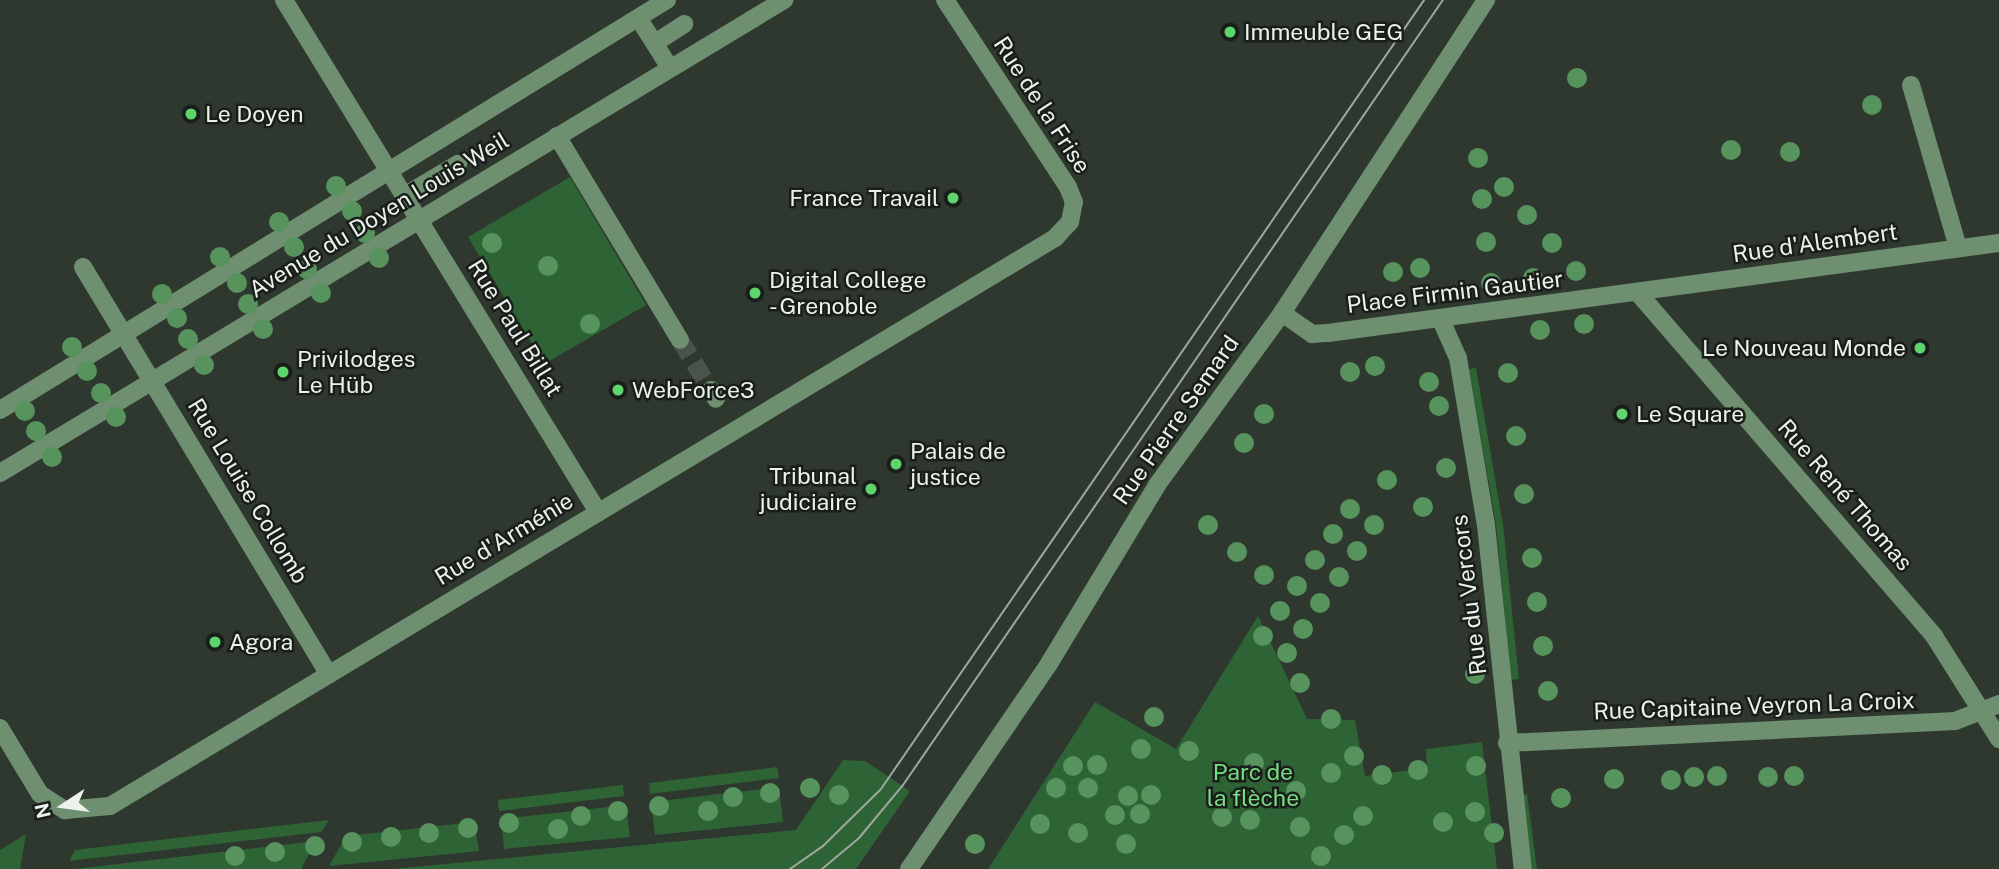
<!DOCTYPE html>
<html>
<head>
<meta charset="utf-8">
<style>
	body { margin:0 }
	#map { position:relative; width:1999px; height:869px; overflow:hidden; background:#2f382f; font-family:"Public Sans",sans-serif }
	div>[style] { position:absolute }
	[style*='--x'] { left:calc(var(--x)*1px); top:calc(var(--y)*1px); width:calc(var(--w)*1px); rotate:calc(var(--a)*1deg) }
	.green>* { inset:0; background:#2e6435 }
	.minor-tunnel>* { height:18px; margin-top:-9px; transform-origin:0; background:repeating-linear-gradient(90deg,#4b544b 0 18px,transparent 0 27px) }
	.minor>* { height:18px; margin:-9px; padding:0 9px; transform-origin:9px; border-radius:9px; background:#6e8f70 }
	.tram>* { height:2px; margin:-1px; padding:0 1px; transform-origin:1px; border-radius:1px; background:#a0a7a0 }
	.trees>* { width:20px; height:20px; margin:-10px; border-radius:50%; background:#57935d }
	.dots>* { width:19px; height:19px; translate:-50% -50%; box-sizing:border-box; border:4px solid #1a1e1a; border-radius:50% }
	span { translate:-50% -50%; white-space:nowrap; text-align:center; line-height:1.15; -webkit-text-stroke:5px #1a1e1a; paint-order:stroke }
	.poi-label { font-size:23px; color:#ebf1eb }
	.left { translate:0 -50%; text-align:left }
	.right { translate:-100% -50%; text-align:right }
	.street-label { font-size:23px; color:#ebf1eb }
	.park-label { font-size:23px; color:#77de82 }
	.north { position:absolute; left:28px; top:771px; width:70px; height:70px; -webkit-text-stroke:5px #1a1e1a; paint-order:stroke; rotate:257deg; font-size:19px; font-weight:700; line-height:28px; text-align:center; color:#ebf1eb }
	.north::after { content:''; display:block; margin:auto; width:24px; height:32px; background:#ebf1eb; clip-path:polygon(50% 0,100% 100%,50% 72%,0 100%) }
</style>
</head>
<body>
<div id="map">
	<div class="green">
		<i style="clip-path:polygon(570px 177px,646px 305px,544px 364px,468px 237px)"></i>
		<i style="clip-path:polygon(1476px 368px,1503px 525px,1519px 679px,1511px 680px,1496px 525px,1469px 369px)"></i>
		<i style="clip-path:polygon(1258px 616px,1307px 719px,1355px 720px,1365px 776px,1427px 768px,1426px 749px,1482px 742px,1497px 869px,988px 869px,1095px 702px,1176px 749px)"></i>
		<i style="clip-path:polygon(843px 760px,865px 761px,910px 791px,856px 869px,394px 869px,796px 830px)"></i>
		<i style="clip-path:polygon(777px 767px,779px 778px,650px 794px,649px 783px)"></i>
		<i style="clip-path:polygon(623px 785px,624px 796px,499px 811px,498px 800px)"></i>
		<i style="clip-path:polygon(779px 787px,783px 822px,655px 835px,651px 802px)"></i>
		<i style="clip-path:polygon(1527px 794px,1537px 869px,1530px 869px,1520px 795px)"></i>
		<i style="clip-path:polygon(626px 805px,630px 837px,504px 849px,501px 819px)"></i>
		<i style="clip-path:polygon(329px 820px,321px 832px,69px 861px,75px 850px)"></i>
		<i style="clip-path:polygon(474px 822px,479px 851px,329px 866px,346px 836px)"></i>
		<i style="clip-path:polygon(26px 834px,20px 869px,0 869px,0 850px)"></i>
		<i style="clip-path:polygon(316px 841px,301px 869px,74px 869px)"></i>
	</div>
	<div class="minor-tunnel">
		<i style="--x:680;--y:340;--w:59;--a:58.2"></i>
	</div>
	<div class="minor">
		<i style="--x:284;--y:0;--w:601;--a:58.48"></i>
		<i style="--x:639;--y:19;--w:58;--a:57.7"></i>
		<i style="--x:655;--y:43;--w:35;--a:-33"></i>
		<i style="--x:1911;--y:85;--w:170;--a:73.9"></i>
		<i style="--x:557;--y:136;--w:238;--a:58.9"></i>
		<i style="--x:404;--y:196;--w:63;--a:-30.7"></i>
		<i style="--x:83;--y:267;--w:476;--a:58.9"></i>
		<i style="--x:1639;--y:294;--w:452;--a:49.2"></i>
		<i style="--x:1934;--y:636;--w:122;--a:57.7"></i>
		<i style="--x:1282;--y:313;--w:37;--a:35"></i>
		<i style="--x:1312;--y:334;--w:16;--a:-4"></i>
		<i style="--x:1328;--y:333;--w:677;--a:-7.64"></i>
		<i style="--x:1441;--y:320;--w:42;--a:65.9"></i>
		<i style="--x:1458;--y:358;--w:169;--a:80.5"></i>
		<i style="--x:1486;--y:525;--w:346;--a:83.9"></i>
		<i style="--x:711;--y:390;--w:10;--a:61"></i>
		<i style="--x:0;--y:410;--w:783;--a:-31.58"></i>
		<i style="--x:0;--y:473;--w:916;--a:-31.1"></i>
		<i style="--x:0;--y:728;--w:77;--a:58.8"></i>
		<i style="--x:40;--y:794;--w:30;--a:33"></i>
		<i style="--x:65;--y:810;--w:45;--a:-5.1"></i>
		<i style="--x:110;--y:806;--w:1103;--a:-31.01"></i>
		<i style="--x:1055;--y:238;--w:22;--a:-47"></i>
		<i style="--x:1070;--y:222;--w:20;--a:-79"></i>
		<i style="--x:1074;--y:202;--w:16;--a:-112"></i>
		<i style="--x:1068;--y:187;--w:224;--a:-123.3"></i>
		<i style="--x:1507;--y:743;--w:449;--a:-2.8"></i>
		<i style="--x:1955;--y:721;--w:47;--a:-21.1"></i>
		<i style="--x:909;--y:869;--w:250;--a:-55.7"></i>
		<i style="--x:1050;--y:662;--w:207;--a:-58.8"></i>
		<i style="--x:1157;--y:485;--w:213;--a:-54"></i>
		<i style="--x:1282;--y:313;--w:374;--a:-56.9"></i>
	</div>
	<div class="tram">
		<i style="--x:790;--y:869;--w:40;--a:-34.9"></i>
		<i style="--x:823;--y:846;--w:81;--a:-44.5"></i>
		<i style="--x:881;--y:789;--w:958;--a:-55.46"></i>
		<i style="--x:822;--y:869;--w:48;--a:-40"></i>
		<i style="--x:859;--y:838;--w:69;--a:-50.3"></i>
		<i style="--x:903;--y:785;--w:953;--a:-55.48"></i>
	</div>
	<div class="trees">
		<i style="left:1577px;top:78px"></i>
		<i style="left:1872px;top:105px"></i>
		<i style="left:1731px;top:150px"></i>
		<i style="left:1790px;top:152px"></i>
		<i style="left:1478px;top:158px"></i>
		<i style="left:336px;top:186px"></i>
		<i style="left:1504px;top:187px"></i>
		<i style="left:1482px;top:199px"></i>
		<i style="left:352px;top:211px"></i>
		<i style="left:1527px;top:215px"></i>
		<i style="left:279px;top:222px"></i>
		<i style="left:365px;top:233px"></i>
		<i style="left:1486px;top:242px"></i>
		<i style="left:492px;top:243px"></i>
		<i style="left:1552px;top:243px"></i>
		<i style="left:294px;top:247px"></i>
		<i style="left:220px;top:257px"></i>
		<i style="left:379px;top:258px"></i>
		<i style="left:548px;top:266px"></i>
		<i style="left:1420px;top:268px"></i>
		<i style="left:307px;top:269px"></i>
		<i style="left:1576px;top:271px"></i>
		<i style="left:1393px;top:272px"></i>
		<i style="left:1533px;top:278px"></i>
		<i style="left:237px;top:283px"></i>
		<i style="left:1491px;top:283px"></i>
		<i style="left:321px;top:293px"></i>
		<i style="left:162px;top:294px"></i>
		<i style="left:248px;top:304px"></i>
		<i style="left:177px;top:318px"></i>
		<i style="left:590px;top:324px"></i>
		<i style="left:1584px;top:324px"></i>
		<i style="left:263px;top:329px"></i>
		<i style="left:1540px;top:330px"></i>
		<i style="left:188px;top:339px"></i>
		<i style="left:72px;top:347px"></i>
		<i style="left:204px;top:365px"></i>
		<i style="left:1375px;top:366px"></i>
		<i style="left:87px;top:371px"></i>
		<i style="left:1350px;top:372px"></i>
		<i style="left:1508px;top:373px"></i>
		<i style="left:1429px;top:382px"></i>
		<i style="left:101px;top:393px"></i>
		<i style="left:1439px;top:406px"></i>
		<i style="left:25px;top:411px"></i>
		<i style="left:1264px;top:414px"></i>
		<i style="left:116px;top:417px"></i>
		<i style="left:36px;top:431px"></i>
		<i style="left:1516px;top:436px"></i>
		<i style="left:1244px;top:443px"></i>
		<i style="left:52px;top:457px"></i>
		<i style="left:1446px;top:468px"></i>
		<i style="left:1387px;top:480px"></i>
		<i style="left:1524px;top:494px"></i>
		<i style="left:1423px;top:507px"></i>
		<i style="left:1350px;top:509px"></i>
		<i style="left:1208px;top:525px"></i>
		<i style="left:1374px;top:525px"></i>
		<i style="left:1333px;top:534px"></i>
		<i style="left:1357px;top:551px"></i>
		<i style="left:1237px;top:552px"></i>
		<i style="left:1532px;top:558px"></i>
		<i style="left:1315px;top:560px"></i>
		<i style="left:1264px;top:575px"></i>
		<i style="left:1339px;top:577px"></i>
		<i style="left:1297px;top:586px"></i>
		<i style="left:1537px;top:602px"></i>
		<i style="left:1320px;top:603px"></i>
		<i style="left:1280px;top:611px"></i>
		<i style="left:1303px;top:629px"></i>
		<i style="left:1263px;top:636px"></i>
		<i style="left:1543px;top:646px"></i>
		<i style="left:1287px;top:653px"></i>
		<i style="left:1475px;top:674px"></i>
		<i style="left:1300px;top:683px"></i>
		<i style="left:1548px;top:691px"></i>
		<i style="left:1154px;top:717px"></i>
		<i style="left:1331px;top:719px"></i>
		<i style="left:1141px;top:749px"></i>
		<i style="left:1189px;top:751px"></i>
		<i style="left:1354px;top:756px"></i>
		<i style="left:1254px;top:763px"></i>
		<i style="left:1097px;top:765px"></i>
		<i style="left:1073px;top:766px"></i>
		<i style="left:1476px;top:766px"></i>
		<i style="left:1418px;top:770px"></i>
		<i style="left:1331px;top:773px"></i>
		<i style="left:1382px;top:775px"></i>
		<i style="left:1717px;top:776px"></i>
		<i style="left:1794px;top:776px"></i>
		<i style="left:1694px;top:777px"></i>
		<i style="left:1768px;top:777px"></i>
		<i style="left:1614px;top:779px"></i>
		<i style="left:1671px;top:780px"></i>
		<i style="left:810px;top:788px"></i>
		<i style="left:1056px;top:788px"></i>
		<i style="left:1088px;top:788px"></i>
		<i style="left:1296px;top:791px"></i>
		<i style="left:770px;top:793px"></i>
		<i style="left:839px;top:795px"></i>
		<i style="left:1151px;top:795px"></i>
		<i style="left:1128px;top:796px"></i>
		<i style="left:733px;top:797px"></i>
		<i style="left:1561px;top:798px"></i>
		<i style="left:659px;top:806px"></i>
		<i style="left:618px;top:811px"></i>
		<i style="left:708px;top:811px"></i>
		<i style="left:1475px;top:812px"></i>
		<i style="left:1140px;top:814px"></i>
		<i style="left:1115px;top:815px"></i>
		<i style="left:581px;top:816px"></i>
		<i style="left:1363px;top:816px"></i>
		<i style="left:1222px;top:817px"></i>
		<i style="left:1250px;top:820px"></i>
		<i style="left:1443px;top:822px"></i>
		<i style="left:509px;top:823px"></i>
		<i style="left:1040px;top:824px"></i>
		<i style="left:1300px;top:827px"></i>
		<i style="left:468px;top:828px"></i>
		<i style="left:558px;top:829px"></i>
		<i style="left:429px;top:833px"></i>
		<i style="left:1078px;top:833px"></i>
		<i style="left:1494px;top:833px"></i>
		<i style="left:1344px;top:835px"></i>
		<i style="left:391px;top:837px"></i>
		<i style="left:352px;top:842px"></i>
		<i style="left:975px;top:844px"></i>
		<i style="left:1126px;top:844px"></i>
		<i style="left:315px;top:846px"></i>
		<i style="left:275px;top:852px"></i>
		<i style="left:235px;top:856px"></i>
		<i style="left:1321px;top:856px"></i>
	</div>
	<div class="dots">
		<i style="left:1230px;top:32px;background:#5cd56d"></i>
		<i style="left:191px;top:114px;background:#5cd56d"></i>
		<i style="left:953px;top:198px;background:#5cd56d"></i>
		<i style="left:755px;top:293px;background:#5cd56d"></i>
		<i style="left:1920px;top:348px;background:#5cd56d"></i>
		<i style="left:283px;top:372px;background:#5cd56d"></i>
		<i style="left:618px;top:390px;background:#5cd56d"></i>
		<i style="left:1622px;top:414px;background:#5cd56d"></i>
		<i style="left:896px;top:464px;background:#5cd56d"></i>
		<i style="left:871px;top:489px;background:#5cd56d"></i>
		<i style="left:215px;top:642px;background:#5cd56d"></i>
	</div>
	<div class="poi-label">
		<span class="left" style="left:1244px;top:32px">Immeuble GEG</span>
		<span class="left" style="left:205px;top:114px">Le Doyen</span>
		<span class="right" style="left:939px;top:198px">France Travail</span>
		<span class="left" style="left:769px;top:293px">Digital College<br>- Grenoble</span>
		<span class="right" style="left:1906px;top:348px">Le Nouveau Monde</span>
		<span class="left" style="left:297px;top:372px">Privilodges<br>Le Hüb</span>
		<span class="left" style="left:632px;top:390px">WebForce3</span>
		<span class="left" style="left:1636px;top:414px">Le Square</span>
		<span class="left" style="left:910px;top:464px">Palais de<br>justice</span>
		<span class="right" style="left:857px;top:489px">Tribunal<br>judiciaire</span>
		<span class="left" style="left:229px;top:642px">Agora</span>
	</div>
	<div class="street-label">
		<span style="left:1042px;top:105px;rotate:57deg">Rue de la Frise</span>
		<span style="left:379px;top:215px;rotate:-31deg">Avenue du Doyen Louis Weil</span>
		<span style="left:1815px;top:243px;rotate:-8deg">Rue d'Alembert</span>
		<span style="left:1455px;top:292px;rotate:-7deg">Place Firmin Gautier</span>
		<span style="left:515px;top:328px;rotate:58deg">Rue Paul Billat</span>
		<span style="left:1176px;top:420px;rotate:-55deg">Rue Pierre Semard</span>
		<span style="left:248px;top:491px;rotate:59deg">Rue Louise Collomb</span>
		<span style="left:1845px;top:495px;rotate:49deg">Rue René Thomas</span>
		<span style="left:504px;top:539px;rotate:-31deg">Rue d'Arménie</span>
		<span style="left:1469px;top:595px;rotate:-97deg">Rue du Vercors</span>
		<span style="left:1754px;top:706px;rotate:-2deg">Rue Capitaine Veyron La Croix</span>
	</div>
	<div class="park-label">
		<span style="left:1253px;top:785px">Parc de<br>la flèche</span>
	</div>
	<div class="north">N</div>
</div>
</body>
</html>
